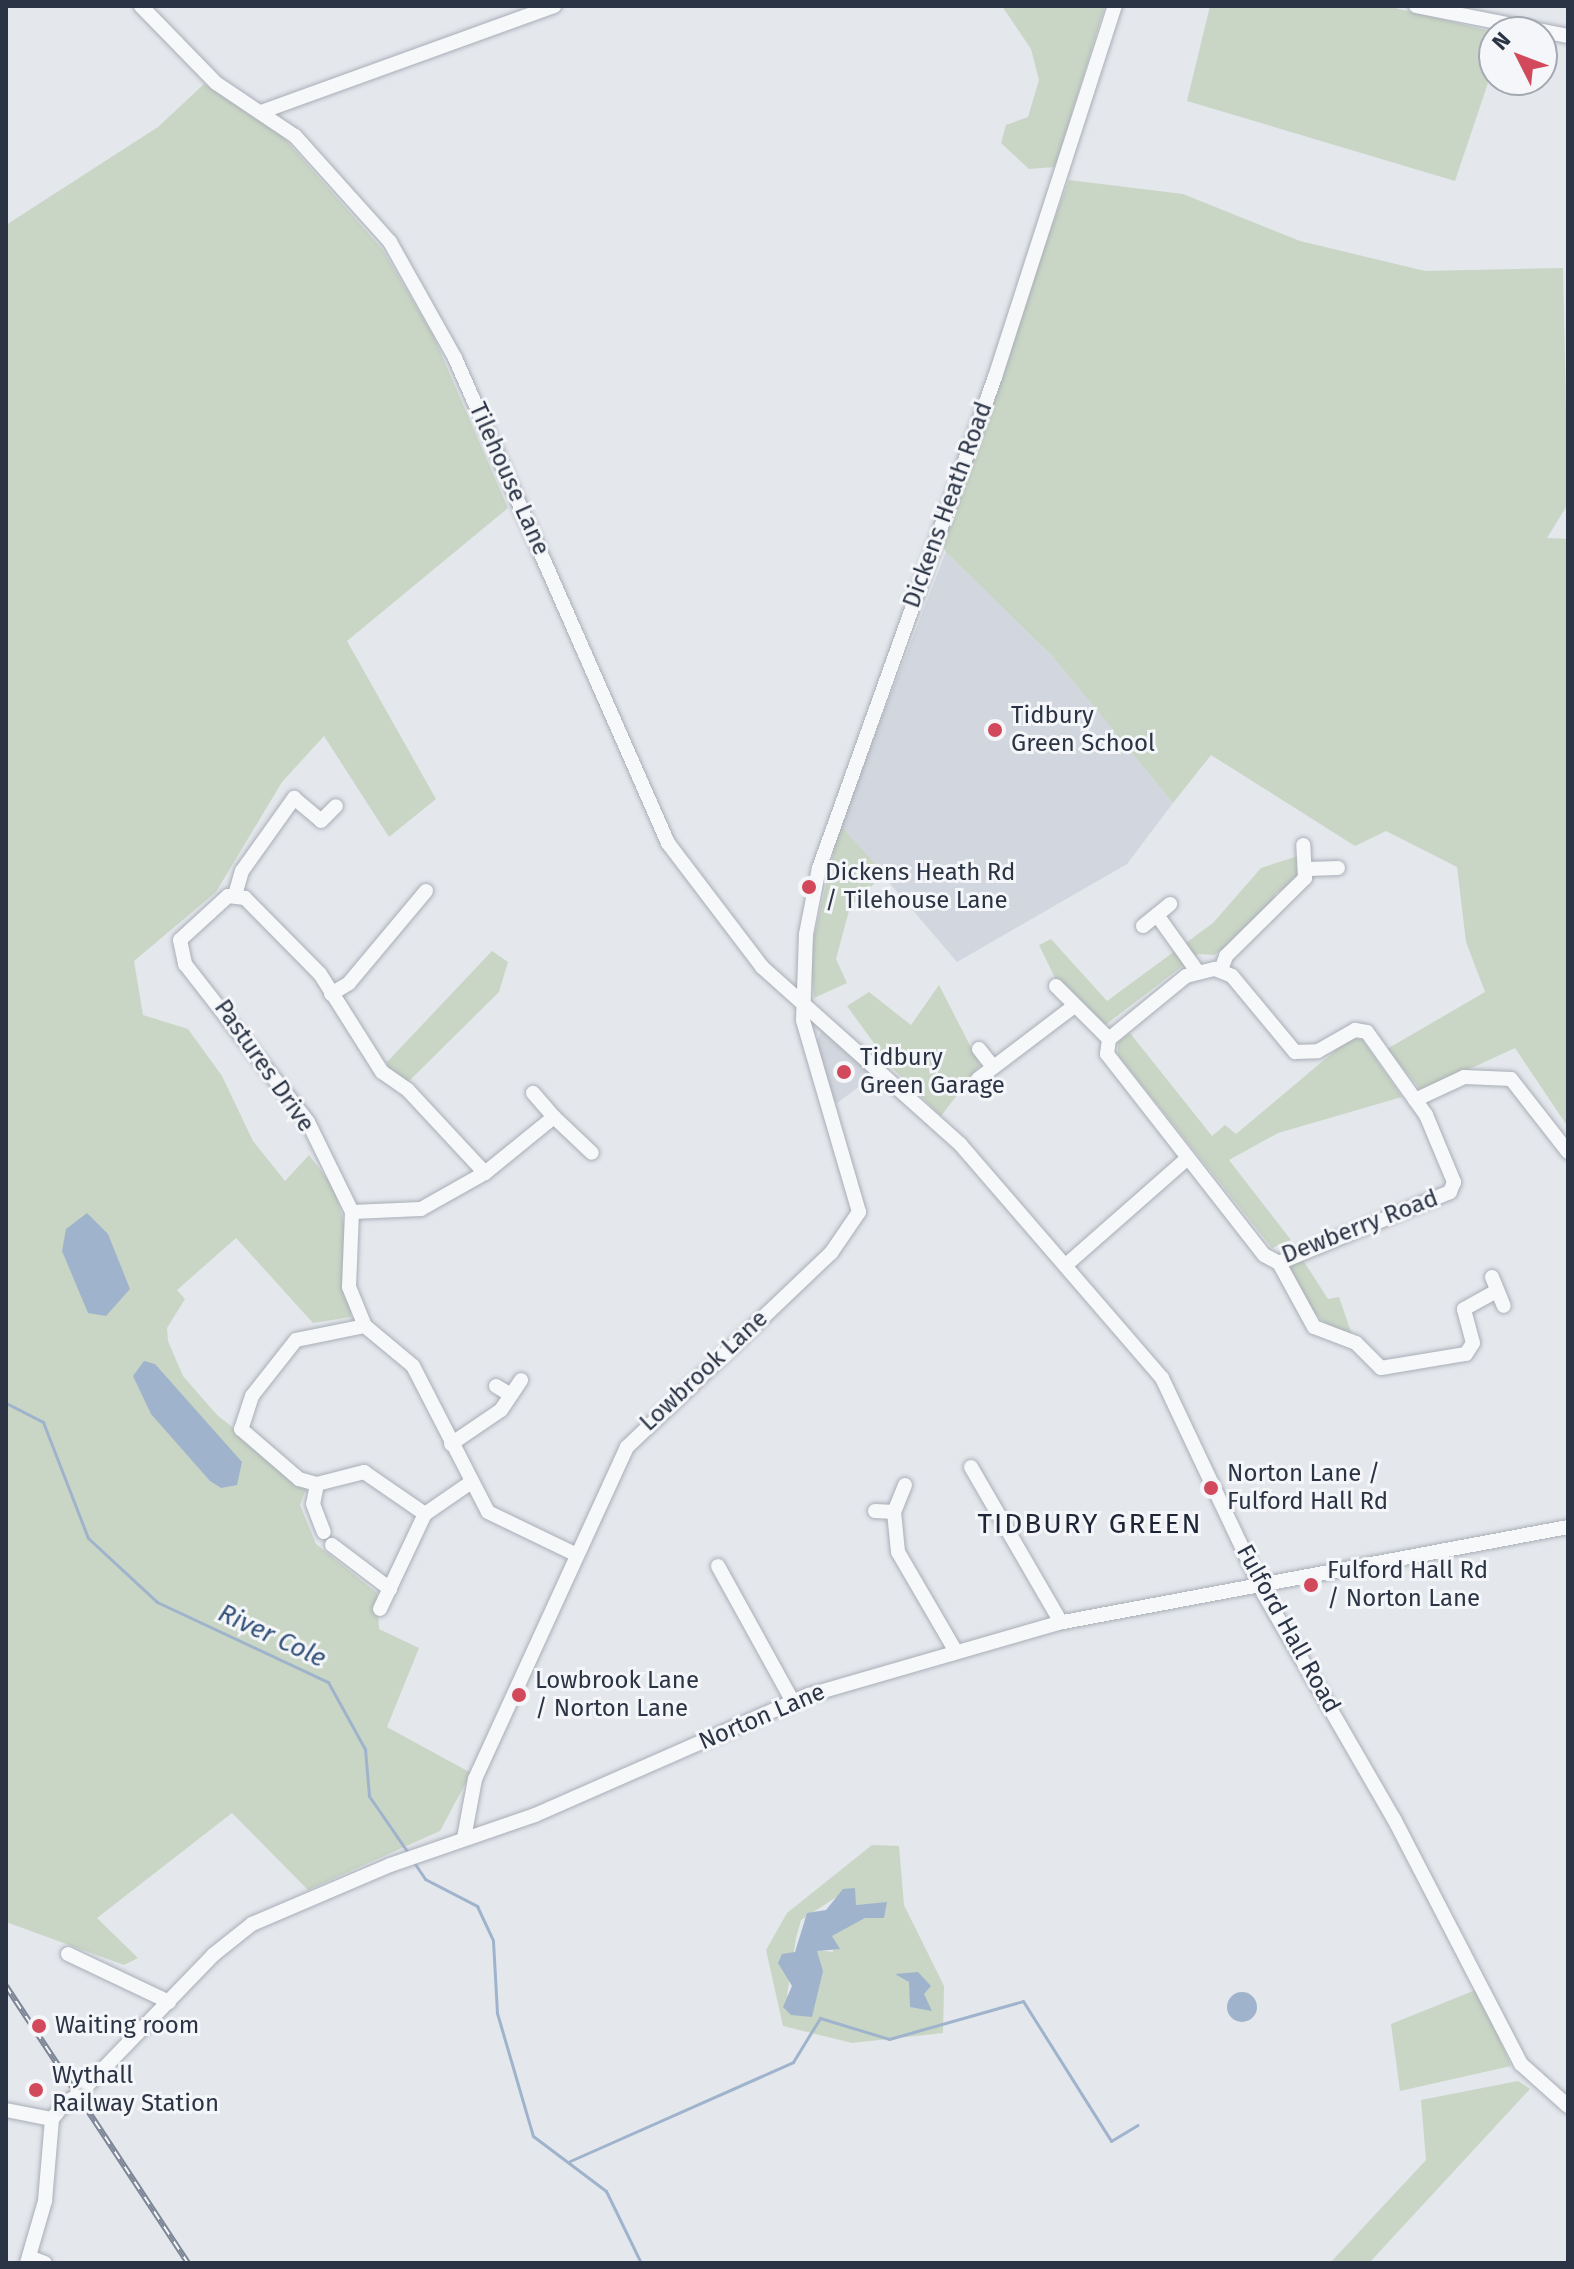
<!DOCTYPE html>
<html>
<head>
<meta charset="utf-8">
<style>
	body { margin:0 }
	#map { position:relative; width:1574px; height:2269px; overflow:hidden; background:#e4e7ec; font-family:"Fira Sans",sans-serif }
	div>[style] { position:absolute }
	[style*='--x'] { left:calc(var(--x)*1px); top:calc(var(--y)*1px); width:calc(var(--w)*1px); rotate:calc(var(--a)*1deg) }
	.built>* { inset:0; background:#d2d6de }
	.green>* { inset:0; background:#c9d6c5 }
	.water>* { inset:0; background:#9fb4cc }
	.round { border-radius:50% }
	.stream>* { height:3px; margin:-1.5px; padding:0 1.5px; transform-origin:1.5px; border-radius:1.5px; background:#9fb4cc }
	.roads { filter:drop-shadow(0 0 2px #a9aeb7) drop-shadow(0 0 2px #a9aeb7) }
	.minor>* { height:14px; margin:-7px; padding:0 7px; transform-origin:7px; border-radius:7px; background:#f7f8fa }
	.rail>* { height:6px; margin-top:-3px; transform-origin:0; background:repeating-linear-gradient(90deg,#f4f6f9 0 9px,#7d8696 0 18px); box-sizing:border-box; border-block:2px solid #7d8696 }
	.bridges { filter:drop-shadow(0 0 2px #a9aeb7) drop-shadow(0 0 2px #a9aeb7) }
	.minor-bridge>* { height:14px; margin:-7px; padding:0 7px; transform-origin:7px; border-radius:7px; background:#f7f8fa }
	.dots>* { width:22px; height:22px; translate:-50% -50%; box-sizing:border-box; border:4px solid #f4f6f9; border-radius:50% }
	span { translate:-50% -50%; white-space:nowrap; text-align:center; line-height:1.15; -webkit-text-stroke:6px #f4f6f9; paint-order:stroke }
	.street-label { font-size:24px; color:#2b3445 }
	.poi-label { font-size:24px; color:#2b3445 }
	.left { translate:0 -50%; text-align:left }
	.water-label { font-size:26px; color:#34527a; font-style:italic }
	.quarter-label { font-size:28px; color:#1d2536; letter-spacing:2px }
	.frame { position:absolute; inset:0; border:8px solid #2b3445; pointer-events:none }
	.north { position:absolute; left:1478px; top:16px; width:80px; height:80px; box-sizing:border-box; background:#f4f6f9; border:2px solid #a4a8b1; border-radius:50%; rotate:312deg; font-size:22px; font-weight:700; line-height:32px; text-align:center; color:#2b3445 }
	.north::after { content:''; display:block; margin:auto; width:28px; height:36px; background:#d1495b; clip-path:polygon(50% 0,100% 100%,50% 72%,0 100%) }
</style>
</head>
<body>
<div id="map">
	<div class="built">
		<i style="clip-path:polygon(946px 552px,1053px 657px,1173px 803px,1127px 864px,957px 962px,840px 825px)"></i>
		<i style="clip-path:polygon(822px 1030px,874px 1075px,836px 1104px,815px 1044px)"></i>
	</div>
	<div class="green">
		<i style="clip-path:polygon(1002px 6px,1105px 6px,1055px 167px,1029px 169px,1001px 143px,1006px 125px,1028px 117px,1039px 80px,1031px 49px)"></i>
		<i style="clip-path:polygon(1210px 6px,1387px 6px,1494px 32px,1494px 65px,1455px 181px,1187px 101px)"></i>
		<i style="clip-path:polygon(204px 84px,283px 137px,383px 250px,433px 335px,508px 508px,347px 641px,436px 799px,389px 837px,324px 736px,282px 782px,216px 892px,134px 961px,143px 1015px,188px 1029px,222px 1076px,253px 1141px,285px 1181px,309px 1155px,334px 1188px,345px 1226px,351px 1317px,313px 1323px,236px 1238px,177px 1290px,185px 1299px,167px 1328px,168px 1341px,183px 1376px,217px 1415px,307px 1486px,300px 1505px,316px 1544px,377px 1593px,379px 1629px,419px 1648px,387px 1727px,471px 1773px,440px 1831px,308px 1890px,232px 1813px,97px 1918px,138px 1958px,124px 1965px,6px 1922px,6px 225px,158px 127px)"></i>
		<i style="clip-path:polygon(1069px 180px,1183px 194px,1300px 241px,1425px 271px,1563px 268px,1568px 504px,1547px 538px,1568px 539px,1568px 1127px,1515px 1048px,1422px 1091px,1387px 1049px,1485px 992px,1466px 942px,1457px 867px,1386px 831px,1355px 846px,1211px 755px,1173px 803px,1053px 657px,946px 552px,938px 535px)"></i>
		<i style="clip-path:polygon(840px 825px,884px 874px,850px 907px,836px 959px,847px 983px,814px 998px,810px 954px)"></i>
		<i style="clip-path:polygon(1301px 855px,1298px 880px,1276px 893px,1256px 928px,1214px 955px,1198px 954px,1104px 1026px,1056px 980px,1039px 945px,1051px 939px,1107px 1001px,1213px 923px,1261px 868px)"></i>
		<i style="clip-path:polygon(492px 951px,508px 962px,499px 992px,406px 1084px,387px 1072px,387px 1062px)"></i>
		<i style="clip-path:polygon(939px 985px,980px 1065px,941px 1116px,892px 1068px,847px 1006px,869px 992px,911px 1025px)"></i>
		<i style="clip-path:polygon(1130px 1033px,1212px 1136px,1225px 1125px,1236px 1134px,1349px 1039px,1362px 1039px,1402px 1097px,1278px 1133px,1229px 1160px,1291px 1240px,1272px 1248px,1118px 1055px,1118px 1042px)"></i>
		<i style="clip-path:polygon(1303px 1260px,1328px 1299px,1339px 1297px,1352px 1335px,1335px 1333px,1308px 1306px,1285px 1267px)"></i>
		<i style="clip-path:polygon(evenodd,872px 1845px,899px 1846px,904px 1905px,944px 1986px,943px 2033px,852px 2043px,783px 2026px,766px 1950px,787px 1913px,872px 1845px,838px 1896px,856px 1905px,886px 1903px,832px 1936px,833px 1952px,817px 1950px,811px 2017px,787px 1995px,796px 1938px,801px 1920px,838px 1896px)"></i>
		<i style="clip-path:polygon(1478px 1989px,1511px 2066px,1400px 2091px,1391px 2024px)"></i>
		<i style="clip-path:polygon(1518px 2081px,1530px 2089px,1369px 2263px,1330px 2263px,1426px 2160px,1421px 2100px)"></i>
	</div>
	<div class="water">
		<i style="clip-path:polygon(87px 1213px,108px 1234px,130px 1289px,106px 1316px,88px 1313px,62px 1251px,66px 1229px)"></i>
		<i style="clip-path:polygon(144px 1361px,155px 1364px,242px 1462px,237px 1485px,221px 1488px,210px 1481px,151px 1414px,133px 1376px)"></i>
		<i style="clip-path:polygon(855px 1888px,856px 1905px,887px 1902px,884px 1918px,865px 1918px,832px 1936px,840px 1949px,817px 1951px,823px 1971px,812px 2017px,791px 2015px,783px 2007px,792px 1986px,778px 1963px,782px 1954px,795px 1952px,807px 1913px,826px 1910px,843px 1889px)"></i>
		<i style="clip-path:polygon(918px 1972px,931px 1986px,924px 1994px,932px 2011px,910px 2007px,909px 1982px,895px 1974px)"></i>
		<i class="round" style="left:1227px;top:1992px;width:30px;height:30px"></i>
	</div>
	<div class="stream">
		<i style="--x:6;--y:1403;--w:42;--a:27.2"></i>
		<i style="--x:43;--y:1422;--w:124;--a:68.8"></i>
		<i style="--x:88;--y:1538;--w:94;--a:42.8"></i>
		<i style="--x:157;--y:1602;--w:189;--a:25.1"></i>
		<i style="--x:328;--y:1682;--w:77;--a:61.1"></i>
		<i style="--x:365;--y:1749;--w:47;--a:85.1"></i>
		<i style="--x:369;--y:1796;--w:70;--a:55.4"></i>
		<i style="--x:413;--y:1861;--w:22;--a:56"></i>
		<i style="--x:425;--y:1879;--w:59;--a:27.4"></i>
		<i style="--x:477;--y:1906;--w:38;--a:65"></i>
		<i style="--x:493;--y:1941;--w:72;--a:86.8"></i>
		<i style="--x:497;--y:2013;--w:128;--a:73.7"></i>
		<i style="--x:533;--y:2136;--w:91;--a:37"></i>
		<i style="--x:606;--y:2191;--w:80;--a:64.1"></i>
		<i style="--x:570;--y:2161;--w:244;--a:-23.9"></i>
		<i style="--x:793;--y:2062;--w:52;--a:-58.5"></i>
		<i style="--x:820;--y:2018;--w:72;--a:16.9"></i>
		<i style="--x:889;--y:2039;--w:139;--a:-15.8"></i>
		<i style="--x:1023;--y:2001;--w:165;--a:57.8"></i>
		<i style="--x:1111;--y:2141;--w:31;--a:-31"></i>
	</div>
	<div class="roads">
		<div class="minor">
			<i style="--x:141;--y:6;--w:107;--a:45.8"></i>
			<i style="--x:216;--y:83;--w:95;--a:33.9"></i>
			<i style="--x:295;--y:136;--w:142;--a:48.1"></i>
			<i style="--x:390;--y:242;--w:133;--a:60.7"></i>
			<i style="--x:455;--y:358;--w:530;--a:66.29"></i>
			<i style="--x:668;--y:843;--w:156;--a:52.8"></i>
			<i style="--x:762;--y:967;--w:266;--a:41.8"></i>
			<i style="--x:960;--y:1144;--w:309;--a:49.2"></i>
			<i style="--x:1162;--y:1378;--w:239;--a:64.7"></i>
			<i style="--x:1264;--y:1594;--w:260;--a:60"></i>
			<i style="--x:1394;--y:1819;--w:276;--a:62.6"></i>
			<i style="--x:1521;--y:2064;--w:63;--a:41.8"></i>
			<i style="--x:1416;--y:6;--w:155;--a:11.2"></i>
			<i style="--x:261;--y:112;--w:312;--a:-19.9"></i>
			<i style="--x:1308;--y:869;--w:30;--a:-2"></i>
			<i style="--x:235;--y:895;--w:25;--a:-74"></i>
			<i style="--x:242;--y:871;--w:90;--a:-54.5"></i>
			<i style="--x:294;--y:798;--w:35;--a:40"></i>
			<i style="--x:321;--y:821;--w:21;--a:-45"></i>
			<i style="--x:1157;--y:915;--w:69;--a:54.5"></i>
			<i style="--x:1143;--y:926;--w:35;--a:-39"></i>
			<i style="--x:1215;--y:969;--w:18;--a:22"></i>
			<i style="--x:1232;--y:976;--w:99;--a:50.3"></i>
			<i style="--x:1295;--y:1052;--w:23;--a:-2"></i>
			<i style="--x:1318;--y:1051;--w:43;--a:-29.6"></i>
			<i style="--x:1355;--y:1030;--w:12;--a:9"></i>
			<i style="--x:1367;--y:1032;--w:102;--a:54.6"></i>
			<i style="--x:1426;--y:1115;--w:73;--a:67.3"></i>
			<i style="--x:1454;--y:1182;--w:11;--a:112"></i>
			<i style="--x:1450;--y:1192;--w:185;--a:157.5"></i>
			<i style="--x:1279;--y:1263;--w:17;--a:-152"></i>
			<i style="--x:1264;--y:1255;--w:255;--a:-128"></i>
			<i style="--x:1107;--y:1054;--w:15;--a:-82"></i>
			<i style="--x:1109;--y:1039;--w:99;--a:-39.3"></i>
			<i style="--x:1186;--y:976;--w:30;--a:-14"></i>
			<i style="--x:1221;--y:970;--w:15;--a:-70"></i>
			<i style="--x:1226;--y:956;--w:111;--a:-44.6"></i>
			<i style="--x:1305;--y:878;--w:33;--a:-93"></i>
			<i style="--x:1056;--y:986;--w:75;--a:45"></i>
			<i style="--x:331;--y:994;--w:21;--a:-31"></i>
			<i style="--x:349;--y:983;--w:120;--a:-50.1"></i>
			<i style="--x:979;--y:1049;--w:18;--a:52"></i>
			<i style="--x:978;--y:1079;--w:121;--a:-37.2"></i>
			<i style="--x:1415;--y:1100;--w:54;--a:-25.1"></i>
			<i style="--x:1464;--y:1077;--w:47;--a:2.4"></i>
			<i style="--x:1511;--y:1079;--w:93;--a:52"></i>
			<i style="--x:554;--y:1117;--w:52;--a:43.5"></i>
			<i style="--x:485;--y:1173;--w:113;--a:-132.9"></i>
			<i style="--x:408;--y:1090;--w:32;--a:-145"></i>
			<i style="--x:382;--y:1072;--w:116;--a:-122.3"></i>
			<i style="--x:320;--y:974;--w:107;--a:-134.6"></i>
			<i style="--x:245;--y:898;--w:17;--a:-173"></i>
			<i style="--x:228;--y:896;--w:65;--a:137.5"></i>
			<i style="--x:180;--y:940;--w:25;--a:78"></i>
			<i style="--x:185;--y:964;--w:200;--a:52.1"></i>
			<i style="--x:308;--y:1122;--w:100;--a:63.9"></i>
			<i style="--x:352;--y:1212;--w:75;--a:92.3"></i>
			<i style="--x:349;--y:1287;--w:42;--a:67.7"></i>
			<i style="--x:365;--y:1326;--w:62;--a:39.8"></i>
			<i style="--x:413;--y:1366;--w:164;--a:62.8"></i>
			<i style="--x:488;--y:1512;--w:97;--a:25.8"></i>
			<i style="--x:352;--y:1212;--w:69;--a:-2.5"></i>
			<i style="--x:421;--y:1209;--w:73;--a:-29.4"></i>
			<i style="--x:485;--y:1173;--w:89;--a:-39.1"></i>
			<i style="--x:554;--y:1117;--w:32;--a:-131"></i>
			<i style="--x:1279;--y:1263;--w:73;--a:61.3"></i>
			<i style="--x:1314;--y:1327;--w:45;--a:20.9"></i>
			<i style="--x:1356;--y:1343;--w:35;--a:45"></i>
			<i style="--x:1381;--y:1368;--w:86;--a:-9.4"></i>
			<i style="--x:1466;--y:1354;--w:13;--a:-58"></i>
			<i style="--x:1473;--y:1343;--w:35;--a:-105"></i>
			<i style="--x:1464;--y:1309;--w:38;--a:-29"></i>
			<i style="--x:1066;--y:1265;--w:162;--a:-41.3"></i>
			<i style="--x:1492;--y:1277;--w:31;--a:68"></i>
			<i style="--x:365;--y:1326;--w:70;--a:168.5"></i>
			<i style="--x:296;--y:1340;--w:71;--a:128.2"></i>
			<i style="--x:252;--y:1396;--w:35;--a:108"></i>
			<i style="--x:241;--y:1429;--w:77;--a:40.8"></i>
			<i style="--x:299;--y:1479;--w:19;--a:16"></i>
			<i style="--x:317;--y:1484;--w:49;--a:-14.3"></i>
			<i style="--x:364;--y:1472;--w:74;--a:34.5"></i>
			<i style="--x:496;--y:1386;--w:17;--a:31"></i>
			<i style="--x:451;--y:1444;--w:60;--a:-34.2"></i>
			<i style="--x:501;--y:1410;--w:36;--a:-56"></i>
			<i style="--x:971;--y:1467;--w:179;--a:59.9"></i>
			<i style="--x:317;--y:1484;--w:20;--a:101"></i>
			<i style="--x:313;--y:1504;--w:30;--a:69"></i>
			<i style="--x:905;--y:1485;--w:29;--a:112"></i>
			<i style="--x:894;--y:1512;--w:40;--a:84.3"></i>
			<i style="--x:898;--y:1552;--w:113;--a:59.8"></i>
			<i style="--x:875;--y:1511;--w:19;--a:3"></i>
			<i style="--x:332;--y:1545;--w:73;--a:37.2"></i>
			<i style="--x:718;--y:1566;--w:155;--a:61.1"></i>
			<i style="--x:380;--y:1609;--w:105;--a:-64.7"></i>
			<i style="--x:425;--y:1514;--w:55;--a:-34.6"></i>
			<i style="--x:464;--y:1838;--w:60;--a:-79.4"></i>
			<i style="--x:475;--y:1779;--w:365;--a:-65.4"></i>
			<i style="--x:627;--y:1447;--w:282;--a:-43.6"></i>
			<i style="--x:831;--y:1253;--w:50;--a:-55.7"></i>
			<i style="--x:859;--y:1212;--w:200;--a:-106.3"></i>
			<i style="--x:803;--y:1020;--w:86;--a:-88"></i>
			<i style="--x:806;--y:934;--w:67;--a:-78.9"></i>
			<i style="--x:819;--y:868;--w:522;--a:-70.28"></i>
			<i style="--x:995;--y:377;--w:390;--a:-72.1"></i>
			<i style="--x:68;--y:1954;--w:112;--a:25.4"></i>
			<i style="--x:77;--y:2096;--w:196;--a:-46"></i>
			<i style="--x:213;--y:1955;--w:50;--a:-38.5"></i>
			<i style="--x:252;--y:1924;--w:150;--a:-23.1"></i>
			<i style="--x:390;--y:1865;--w:153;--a:-19"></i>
			<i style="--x:535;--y:1815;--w:299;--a:-23.7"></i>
			<i style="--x:809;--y:1695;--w:259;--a:-16.1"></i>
			<i style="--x:1058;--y:1623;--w:519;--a:-10.66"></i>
			<i style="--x:6;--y:2110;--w:47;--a:11.1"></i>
			<i style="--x:29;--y:2257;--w:17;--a:21"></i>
			<i style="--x:27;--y:2263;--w:65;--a:-73.8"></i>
			<i style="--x:45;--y:2201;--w:82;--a:-85.1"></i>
			<i style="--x:52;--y:2119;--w:19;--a:-51"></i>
		</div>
	</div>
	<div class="rail">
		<i style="--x:6;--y:1986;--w:331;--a:56.7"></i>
	</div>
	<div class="bridges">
		<div class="minor-bridge">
			<i style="--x:64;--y:2104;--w:15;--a:-32"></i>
		</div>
	</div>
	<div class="dots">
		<i style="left:995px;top:730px;background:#d1495b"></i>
		<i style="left:809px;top:887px;background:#d1495b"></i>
		<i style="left:844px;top:1072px;background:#d1495b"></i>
		<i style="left:1211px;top:1488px;background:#d1495b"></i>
		<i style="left:1311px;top:1585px;background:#d1495b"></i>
		<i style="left:519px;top:1695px;background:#d1495b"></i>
		<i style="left:39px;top:2026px;background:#d1495b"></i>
		<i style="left:36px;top:2090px;background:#d1495b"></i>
	</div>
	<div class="street-label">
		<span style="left:509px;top:479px;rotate:66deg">Tilehouse Lane</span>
		<span style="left:948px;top:505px;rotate:-70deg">Dickens Heath Road</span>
		<span style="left:264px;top:1066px;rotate:55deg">Pastures Drive</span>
		<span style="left:1360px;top:1227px;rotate:-21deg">Dewberry Road</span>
		<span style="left:704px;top:1371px;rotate:-43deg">Lowbrook Lane</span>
		<span style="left:1288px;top:1629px;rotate:61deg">Fulford Hall Road</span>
		<span style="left:762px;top:1717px;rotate:-23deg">Norton Lane</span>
	</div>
	<div class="poi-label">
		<span class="left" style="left:1011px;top:730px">Tidbury<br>Green School</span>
		<span class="left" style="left:825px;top:887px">Dickens Heath Rd<br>/ Tilehouse Lane</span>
		<span class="left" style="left:860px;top:1072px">Tidbury<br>Green Garage</span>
		<span class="left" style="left:1227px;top:1488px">Norton Lane /<br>Fulford Hall Rd</span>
		<span class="left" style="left:1327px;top:1585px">Fulford Hall Rd<br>/ Norton Lane</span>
		<span class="left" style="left:535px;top:1695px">Lowbrook Lane<br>/ Norton Lane</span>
		<span class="left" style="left:55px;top:2026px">Waiting room</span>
		<span class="left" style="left:52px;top:2090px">Wythall<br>Railway Station</span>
	</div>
	<div class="water-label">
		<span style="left:272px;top:1636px;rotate:25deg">River Cole</span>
	</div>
	<div class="quarter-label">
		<span style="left:1090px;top:1524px">TIDBURY GREEN</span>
	</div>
	<div class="frame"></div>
	<div class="north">N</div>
</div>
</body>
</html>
